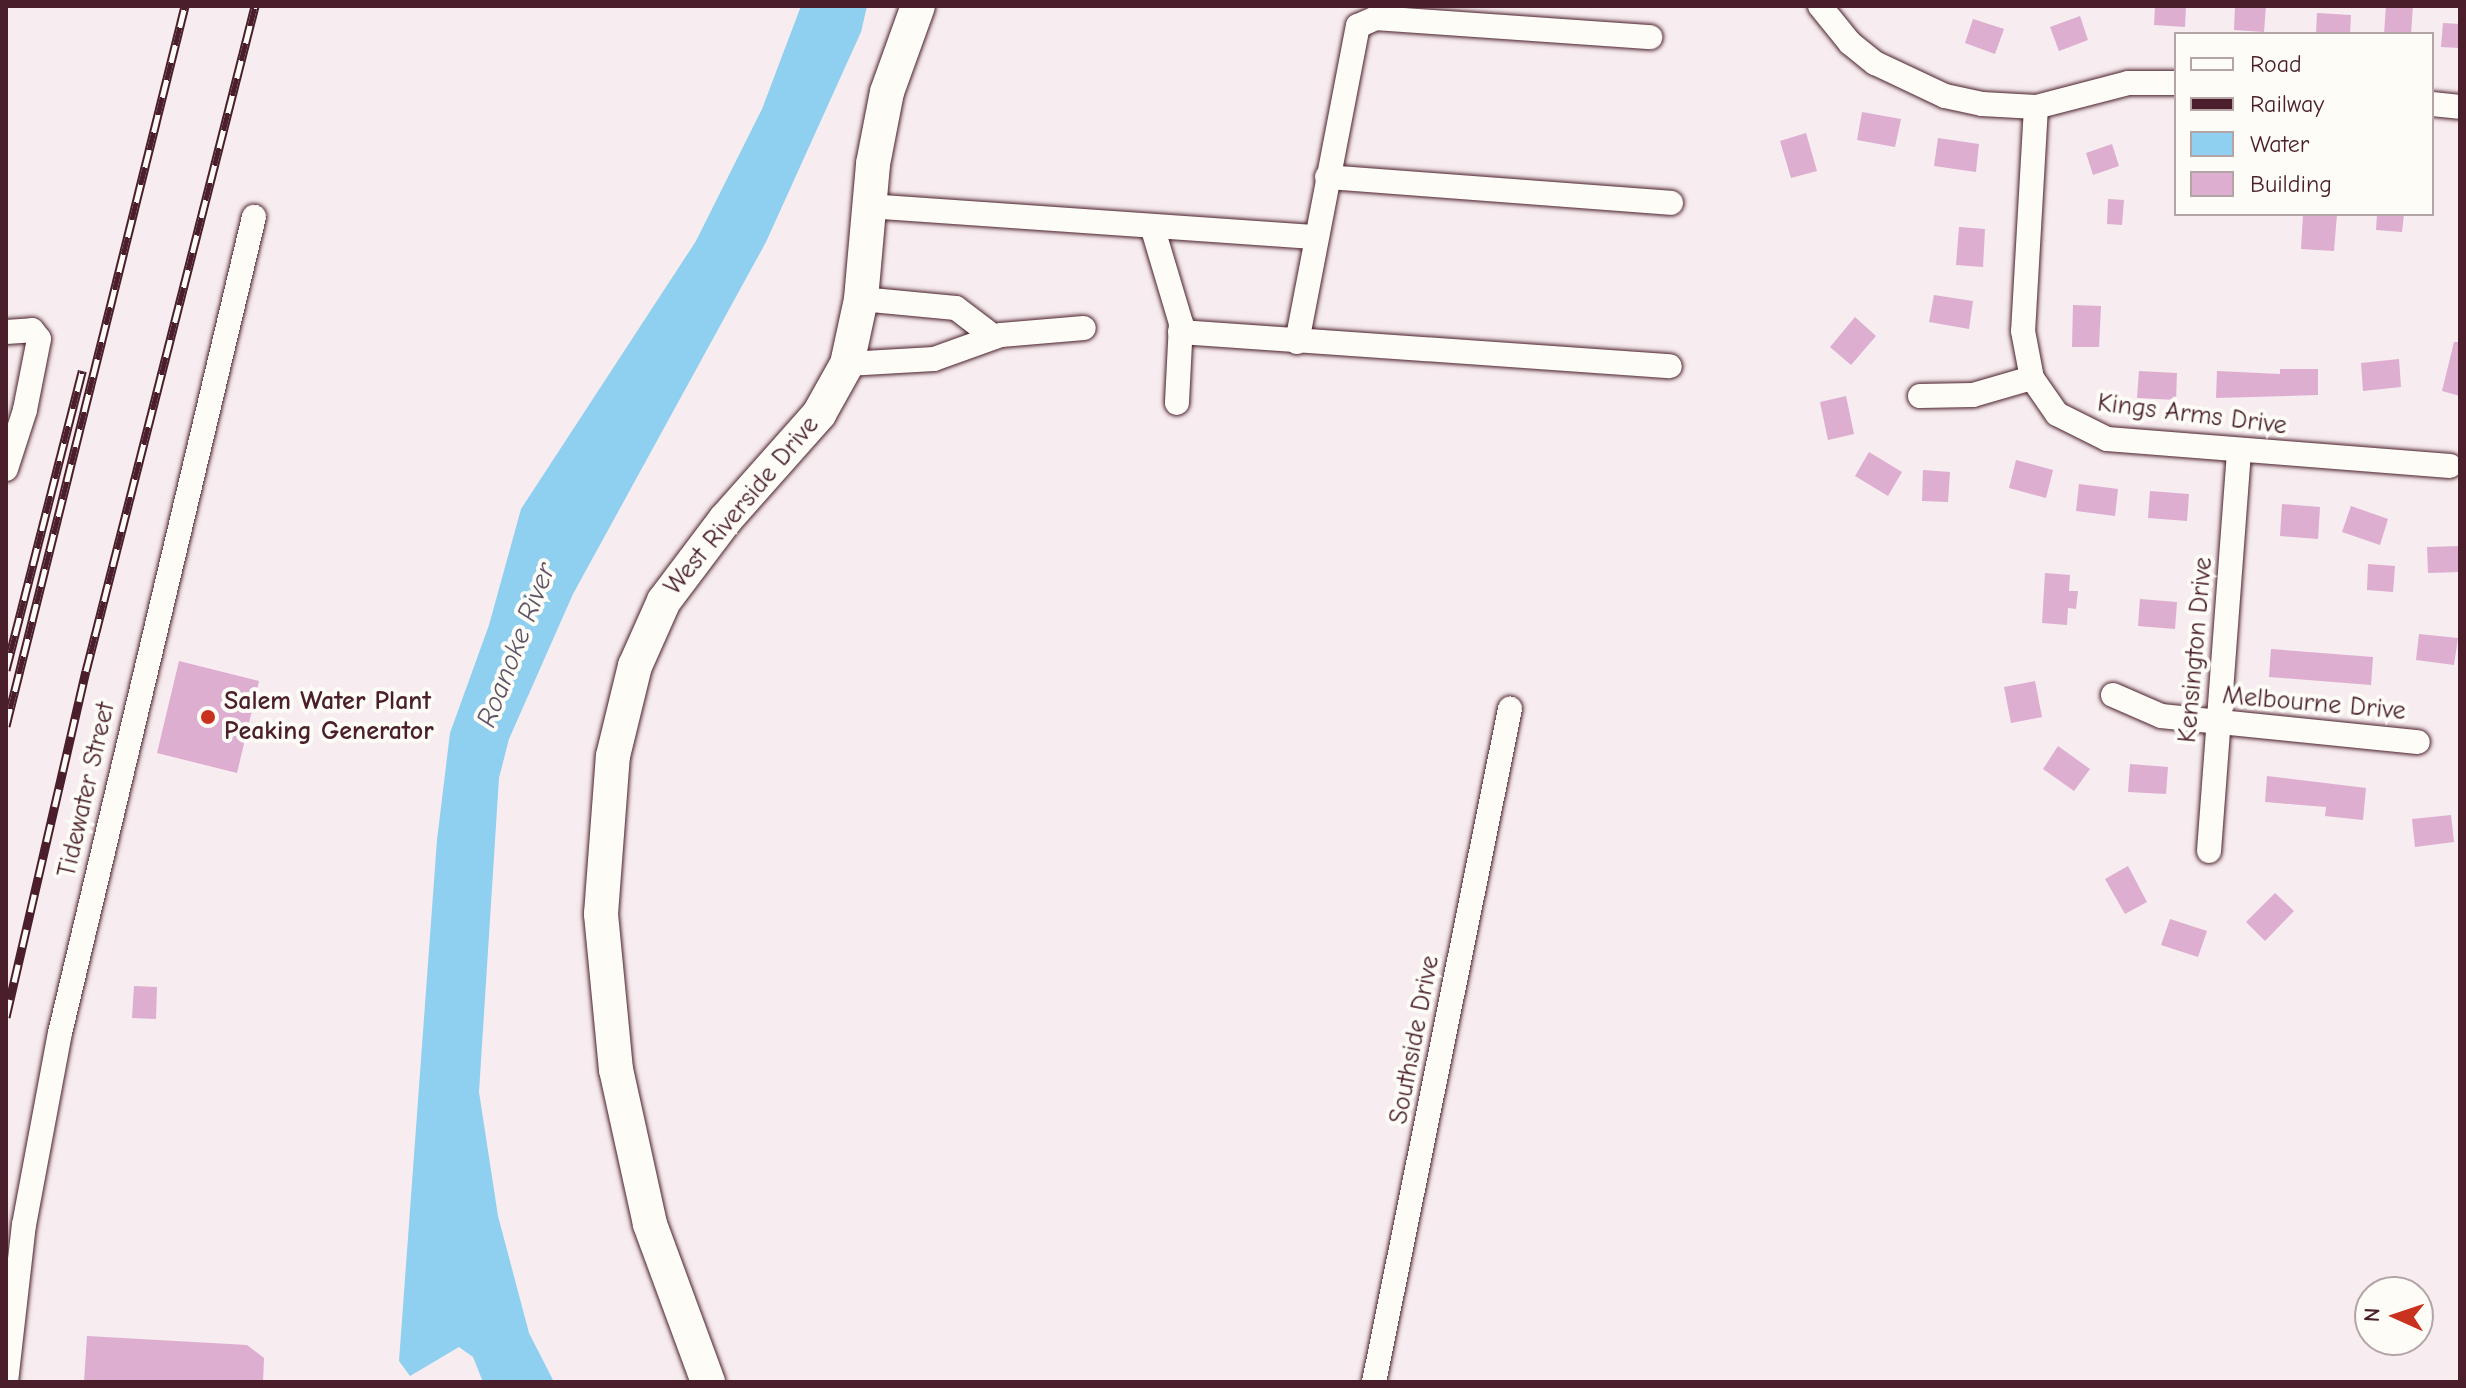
<!DOCTYPE html>
<html>
<head>
<meta charset="utf-8">
<style>
	body { margin:0 }
	#map { position:relative; width:2466px; height:1388px; overflow:hidden; background:#f7ecef; font-family:"Comic Neue",sans-serif }
	div>[style] { position:absolute }
	[style*='--x'] { left:calc(var(--x)*1px); top:calc(var(--y)*1px); width:calc(var(--w)*1px); rotate:calc(var(--a)*1deg) }
	.water>* { inset:0; background:#8fcff0 }
	.building>* { inset:0; background:#ddaed0 }
	.roads { filter:drop-shadow(0 0 2px #4a1f2b) drop-shadow(0 0 2px #4a1f2b) }
	.street>* { height:24px; margin:-12px; padding:0 12px; transform-origin:12px; border-radius:12px; background:#fdfcf7 }
	.secondary>* { height:34px; margin:-17px; padding:0 17px; transform-origin:17px; border-radius:17px; background:#fdfcf7 }
	.rail>* { height:9px; margin-top:-4.5px; transform-origin:0; background:repeating-linear-gradient(90deg,#fdfcf7 0 18px,#4a1f2b 0 36px); box-sizing:border-box; border-block:2px solid #4a1f2b }
	.dots>* { width:22px; height:22px; translate:-50% -50%; box-sizing:border-box; border:4px solid #fdfcf7; border-radius:50% }
	span { translate:-50% -50%; white-space:nowrap; text-align:center; line-height:1.15; -webkit-text-stroke:8px #fdfcf7; paint-order:stroke }
	.street-label { font-size:26px; color:#4a1f2b }
	.poi-label { font-size:26px; color:#4a1f2b; font-weight:700 }
	.left { translate:0 -50%; text-align:left }
	.water-label { font-size:28px; color:#5f5466; font-style:italic }
	.frame { position:absolute; inset:0; border:8px solid #4a1f2b; pointer-events:none }
	.legend { position:absolute; left:2174px; top:32px; width:260px; height:184px; box-sizing:border-box; background:#fdfcf7; border:2px solid #b5a4a5; margin:0; padding:10px 14px; list-style:none; font-size:24px; color:#4a1f2b }
	.legend li { display:flex; align-items:center; gap:16px; height:40px }
	.legend b { width:40px; border:2px solid #b5a4a5 }
	.north { position:absolute; left:2354px; top:1276px; width:80px; height:80px; box-sizing:border-box; background:#fdfcf7; border:2px solid #b5a4a5; border-radius:50%; rotate:273deg; font-size:22px; font-weight:700; line-height:32px; text-align:center; color:#4a1f2b }
	.north::after { content:''; display:block; margin:auto; width:28px; height:36px; background:#c8321e; clip-path:polygon(50% 0,100% 100%,50% 72%,0 100%) }
</style>
</head>
<body>
<div id="map">
	<div class="water">
		<i style="clip-path:polygon(801px 6px,867px 6px,861px 32px,766px 242px,573px 594px,509px 739px,499px 778px,479px 1092px,498px 1216px,529px 1333px,554px 1382px,483px 1382px,473px 1357px,459px 1347px,410px 1376px,399px 1361px,437px 840px,450px 733px,489px 625px,521px 509px,696px 241px,762px 109px)"></i>
	</div>
	<div class="building">
		<i style="clip-path:polygon(2155px 6px,2186px 6px,2185px 27px,2154px 25px)"></i>
		<i style="clip-path:polygon(2235px 6px,2266px 6px,2264px 32px,2234px 30px)"></i>
		<i style="clip-path:polygon(2386px 6px,2413px 6px,2411px 34px,2384px 34px)"></i>
		<i style="clip-path:polygon(2317px 13px,2351px 15px,2350px 34px,2316px 34px)"></i>
		<i style="clip-path:polygon(2080px 16px,2088px 40px,2059px 51px,2050px 27px)"></i>
		<i style="clip-path:polygon(1973px 19px,2004px 29px,1995px 54px,1965px 43px)"></i>
		<i style="clip-path:polygon(2443px 23px,2460px 24px,2460px 48px,2441px 47px)"></i>
		<i style="clip-path:polygon(1862px 112px,1901px 119px,1895px 147px,1857px 140px)"></i>
		<i style="clip-path:polygon(1806px 133px,1817px 171px,1791px 178px,1780px 141px)"></i>
		<i style="clip-path:polygon(1938px 138px,1979px 144px,1976px 172px,1934px 166px)"></i>
		<i style="clip-path:polygon(2112px 144px,2119px 166px,2093px 175px,2086px 153px)"></i>
		<i style="clip-path:polygon(2108px 199px,2124px 200px,2122px 225px,2107px 224px)"></i>
		<i style="clip-path:polygon(2303px 214px,2337px 214px,2334px 251px,2301px 249px)"></i>
		<i style="clip-path:polygon(2377px 214px,2404px 214px,2402px 232px,2376px 230px)"></i>
		<i style="clip-path:polygon(1959px 227px,1985px 229px,1983px 267px,1956px 265px)"></i>
		<i style="clip-path:polygon(1934px 295px,1973px 301px,1969px 329px,1929px 322px)"></i>
		<i style="clip-path:polygon(2073px 305px,2101px 306px,2099px 347px,2072px 347px)"></i>
		<i style="clip-path:polygon(1855px 317px,1876px 336px,1851px 365px,1830px 347px)"></i>
		<i style="clip-path:polygon(2454px 342px,2460px 342px,2460px 396px,2442px 391px)"></i>
		<i style="clip-path:polygon(2399px 359px,2401px 387px,2363px 391px,2361px 363px)"></i>
		<i style="clip-path:polygon(2280px 369px,2318px 369px,2318px 395px,2216px 398px,2217px 371px,2280px 374px)"></i>
		<i style="clip-path:polygon(2139px 371px,2177px 373px,2176px 400px,2137px 398px)"></i>
		<i style="clip-path:polygon(1846px 396px,1854px 434px,1828px 440px,1820px 402px)"></i>
		<i style="clip-path:polygon(1869px 452px,1902px 472px,1888px 496px,1855px 476px)"></i>
		<i style="clip-path:polygon(2016px 460px,2053px 470px,2046px 498px,2009px 488px)"></i>
		<i style="clip-path:polygon(1923px 470px,1950px 472px,1948px 502px,1922px 501px)"></i>
		<i style="clip-path:polygon(2079px 484px,2118px 489px,2115px 516px,2076px 511px)"></i>
		<i style="clip-path:polygon(2150px 491px,2189px 494px,2187px 521px,2148px 518px)"></i>
		<i style="clip-path:polygon(2282px 504px,2320px 507px,2318px 539px,2280px 536px)"></i>
		<i style="clip-path:polygon(2351px 506px,2388px 519px,2380px 545px,2342px 532px)"></i>
		<i style="clip-path:polygon(2460px 546px,2460px 572px,2428px 573px,2427px 547px)"></i>
		<i style="clip-path:polygon(2368px 564px,2395px 566px,2393px 592px,2367px 590px)"></i>
		<i style="clip-path:polygon(2045px 573px,2070px 575px,2069px 591px,2078px 591px,2076px 609px,2068px 608px,2067px 625px,2042px 623px)"></i>
		<i style="clip-path:polygon(2140px 599px,2177px 602px,2175px 629px,2138px 626px)"></i>
		<i style="clip-path:polygon(2419px 634px,2458px 638px,2454px 665px,2416px 660px)"></i>
		<i style="clip-path:polygon(2271px 649px,2373px 657px,2371px 685px,2269px 677px)"></i>
		<i style="clip-path:polygon(179px 661px,259px 681px,237px 773px,157px 753px)"></i>
		<i style="clip-path:polygon(2035px 681px,2042px 717px,2011px 723px,2004px 687px)"></i>
		<i style="clip-path:polygon(2058px 746px,2090px 769px,2074px 791px,2043px 769px)"></i>
		<i style="clip-path:polygon(2130px 764px,2168px 767px,2166px 794px,2128px 792px)"></i>
		<i style="clip-path:polygon(2267px 776px,2366px 788px,2363px 820px,2325px 816px,2326px 807px,2265px 802px)"></i>
		<i style="clip-path:polygon(2451px 815px,2454px 842px,2415px 847px,2412px 819px)"></i>
		<i style="clip-path:polygon(2128px 866px,2147px 902px,2125px 914px,2105px 879px)"></i>
		<i style="clip-path:polygon(2275px 893px,2294px 911px,2265px 941px,2246px 922px)"></i>
		<i style="clip-path:polygon(2170px 919px,2207px 931px,2198px 957px,2161px 945px)"></i>
		<i style="clip-path:polygon(134px 986px,157px 987px,156px 1019px,132px 1018px)"></i>
		<i style="clip-path:polygon(87px 1336px,247px 1345px,264px 1358px,263px 1382px,84px 1382px)"></i>
	</div>
	<div class="roads">
		<div class="street">
			<i style="--x:1820;--y:6;--w:48;--a:51"></i>
			<i style="--x:1850;--y:43;--w:32;--a:39"></i>
			<i style="--x:1875;--y:63;--w:77;--a:25.2"></i>
			<i style="--x:1945;--y:96;--w:38;--a:12"></i>
			<i style="--x:1982;--y:104;--w:54;--a:3.2"></i>
			<i style="--x:2036;--y:107;--w:95;--a:-14.6"></i>
			<i style="--x:2128;--y:83;--w:48;--a:0"></i>
			<i style="--x:2432;--y:104;--w:28;--a:6"></i>
			<i style="--x:2036;--y:107;--w:224;--a:93.3"></i>
			<i style="--x:2023;--y:331;--w:48;--a:79.2"></i>
			<i style="--x:2032;--y:378;--w:44;--a:55.2"></i>
			<i style="--x:2057;--y:414;--w:56;--a:26.6"></i>
			<i style="--x:2107;--y:439;--w:344;--a:4.5"></i>
			<i style="--x:1327;--y:177;--w:345;--a:4.3"></i>
			<i style="--x:869;--y:206;--w:448;--a:4"></i>
			<i style="--x:1152;--y:226;--w:101;--a:73.4"></i>
			<i style="--x:1181;--y:323;--w:80;--a:92.9"></i>
			<i style="--x:861;--y:299;--w:95;--a:5.4"></i>
			<i style="--x:956;--y:308;--w:48;--a:37.3"></i>
			<i style="--x:6;--y:332;--w:26;--a:-4"></i>
			<i style="--x:32;--y:330;--w:11;--a:52"></i>
			<i style="--x:39;--y:339;--w:72;--a:101.2"></i>
			<i style="--x:25;--y:410;--w:62;--a:107.9"></i>
			<i style="--x:1180;--y:332;--w:491;--a:4"></i>
			<i style="--x:1297;--y:342;--w:322;--a:-79.1"></i>
			<i style="--x:1358;--y:26;--w:20;--a:-24"></i>
			<i style="--x:1376;--y:18;--w:275;--a:4"></i>
			<i style="--x:847;--y:364;--w:87;--a:-3.3"></i>
			<i style="--x:934;--y:359;--w:71;--a:-19.7"></i>
			<i style="--x:1001;--y:335;--w:83;--a:-4.8"></i>
			<i style="--x:1920;--y:396;--w:53;--a:-1.1"></i>
			<i style="--x:1973;--y:395;--w:61;--a:-16.1"></i>
			<i style="--x:2113;--y:695;--w:52;--a:23.6"></i>
			<i style="--x:2161;--y:716;--w:258;--a:5.8"></i>
			<i style="--x:2209;--y:851;--w:400;--a:-85.7"></i>
			<i style="--x:6;--y:1382;--w:158;--a:-83.5"></i>
			<i style="--x:24;--y:1225;--w:195;--a:-79.4"></i>
			<i style="--x:60;--y:1033;--w:839;--a:-76.63"></i>
			<i style="--x:1374;--y:1382;--w:687;--a:-78.58"></i>
		</div>
		<div class="secondary">
			<i style="--x:708;--y:1382;--w:168;--a:-110.2"></i>
			<i style="--x:650;--y:1224;--w:158;--a:-102.4"></i>
			<i style="--x:616;--y:1070;--w:157;--a:-95.5"></i>
			<i style="--x:601;--y:914;--w:158;--a:-85.7"></i>
			<i style="--x:613;--y:756;--w:93;--a:-76.3"></i>
			<i style="--x:635;--y:666;--w:71;--a:-66"></i>
			<i style="--x:664;--y:601;--w:101;--a:-53"></i>
			<i style="--x:725;--y:520;--w:142;--a:-48.4"></i>
			<i style="--x:819;--y:414;--w:57;--a:-60.8"></i>
			<i style="--x:847;--y:364;--w:66;--a:-77.8"></i>
			<i style="--x:861;--y:299;--w:136;--a:-84.9"></i>
			<i style="--x:873;--y:164;--w:73;--a:-79"></i>
			<i style="--x:887;--y:92;--w:91;--a:-70.2"></i>
		</div>
	</div>
	<div class="rail">
		<i style="--x:6;--y:670;--w:309;--a:-75.7"></i>
		<i style="--x:6;--y:726;--w:742;--a:-76.04"></i>
		<i style="--x:6;--y:1017;--w:355;--a:-77"></i>
		<i style="--x:86;--y:671;--w:686;--a:-75.74"></i>
	</div>
	<div class="dots">
		<i style="left:208px;top:717px;background:#c8321e"></i>
	</div>
	<div class="street-label">
		<span style="left:2192px;top:415px;rotate:7deg">Kings Arms Drive</span>
		<span style="left:742px;top:506px;rotate:-50deg">West Riverside Drive</span>
		<span style="left:2196px;top:650px;rotate:-85deg">Kensington Drive</span>
		<span style="left:2314px;top:704px;rotate:5deg">Melbourne Drive</span>
		<span style="left:87px;top:790px;rotate:-77deg">Tidewater Street</span>
		<span style="left:1415px;top:1040px;rotate:-79deg">Southside Drive</span>
	</div>
	<div class="poi-label">
		<span class="left" style="left:224px;top:717px">Salem Water Plant<br>Peaking Generator</span>
	</div>
	<div class="water-label">
		<span style="left:516px;top:645px;rotate:-69deg">Roanoke River</span>
	</div>
	<div class="frame"></div>
	<ul class="legend">
	<li><b style="height:10px;background:#fdfcf7"></b>Road</li>
	<li><b style="height:10px;background:#4a1f2b"></b>Railway</li>
	<li><b style="height:22px;background:#8fcff0"></b>Water</li>
	<li><b style="height:22px;background:#ddaed0"></b>Building</li>
	</ul>
	<div class="north">N</div>
</div>
</body>
</html>
